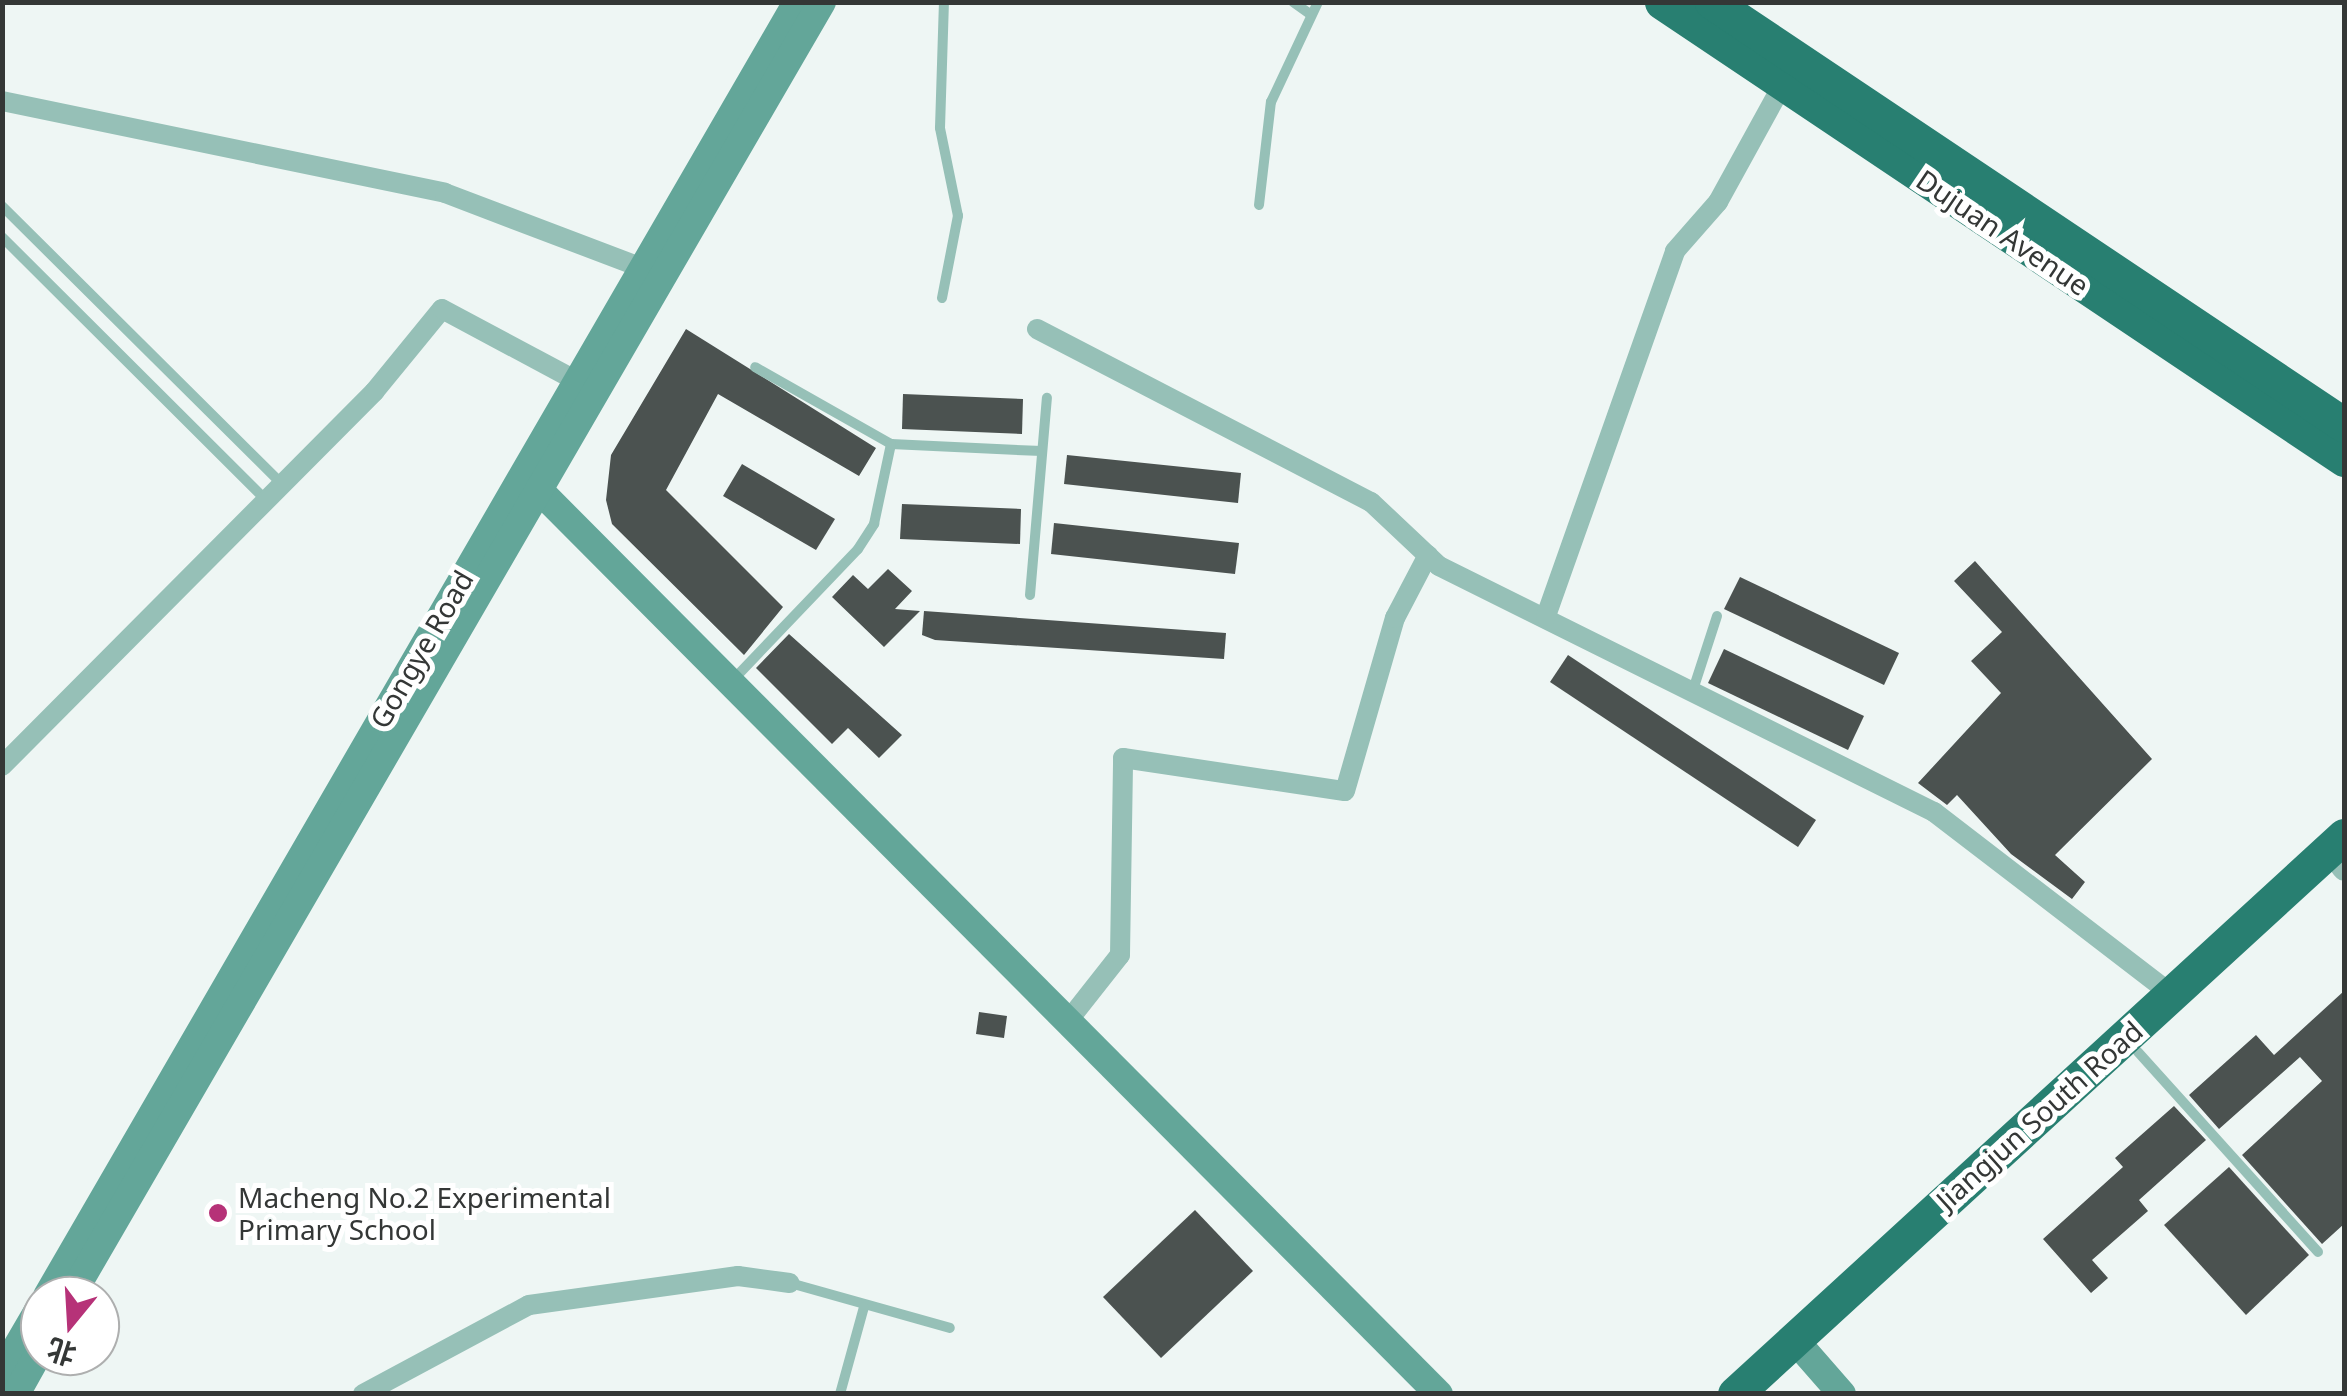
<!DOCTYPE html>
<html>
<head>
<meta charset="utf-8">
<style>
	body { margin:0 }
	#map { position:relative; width:2347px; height:1396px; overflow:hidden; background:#eef6f4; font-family:"Noto Sans","Noto Sans SC",sans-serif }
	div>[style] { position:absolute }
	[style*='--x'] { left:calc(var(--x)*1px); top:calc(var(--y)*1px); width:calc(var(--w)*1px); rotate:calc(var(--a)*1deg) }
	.building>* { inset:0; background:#4b5250 }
	.lane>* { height:10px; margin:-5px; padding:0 5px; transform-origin:5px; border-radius:5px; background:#96c0b7 }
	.street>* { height:20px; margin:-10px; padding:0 10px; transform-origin:10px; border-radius:10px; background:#96c0b7 }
	.secondary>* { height:28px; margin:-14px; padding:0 14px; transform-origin:14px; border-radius:14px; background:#63a699 }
	.highway>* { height:35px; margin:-17.5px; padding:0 17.5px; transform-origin:17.5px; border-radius:17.5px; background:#287f71 }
	.dots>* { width:28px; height:28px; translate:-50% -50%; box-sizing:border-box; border:5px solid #fff; border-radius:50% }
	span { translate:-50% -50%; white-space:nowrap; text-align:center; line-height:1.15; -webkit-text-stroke:10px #fff; paint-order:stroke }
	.street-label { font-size:28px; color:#343736 }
	.poi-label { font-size:28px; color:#343736 }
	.left { translate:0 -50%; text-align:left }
	.frame { position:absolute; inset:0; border:5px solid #343736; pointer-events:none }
	.north { position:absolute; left:20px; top:1276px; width:100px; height:100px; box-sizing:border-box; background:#fff; border:2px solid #aeafaf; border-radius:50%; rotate:198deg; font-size:28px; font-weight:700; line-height:40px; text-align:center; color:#343736 }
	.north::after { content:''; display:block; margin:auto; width:35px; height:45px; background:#b63278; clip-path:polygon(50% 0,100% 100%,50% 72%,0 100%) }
</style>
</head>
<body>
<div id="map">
	<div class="building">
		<i style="clip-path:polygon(686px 329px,876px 448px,859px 476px,718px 394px,666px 490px,783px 607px,744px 655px,612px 524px,606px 500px,611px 455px)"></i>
		<i style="clip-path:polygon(903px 394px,1023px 399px,1022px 434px,902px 429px)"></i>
		<i style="clip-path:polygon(1067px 455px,1241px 473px,1238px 503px,1064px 484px)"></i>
		<i style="clip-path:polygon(742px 464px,835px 519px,816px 550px,723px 496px)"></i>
		<i style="clip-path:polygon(902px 504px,1021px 509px,1020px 544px,900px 539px)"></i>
		<i style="clip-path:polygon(1054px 523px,1239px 543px,1235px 574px,1051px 554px)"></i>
		<i style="clip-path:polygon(1975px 561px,2152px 759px,2055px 855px,2085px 882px,2072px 899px,2011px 854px,1957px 795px,1947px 805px,1918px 783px,2001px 693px,1971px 661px,2002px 632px,1954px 581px)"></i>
		<i style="clip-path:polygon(888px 569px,912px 591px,895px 609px,920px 611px,884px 647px,832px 597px,853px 575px,868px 589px)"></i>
		<i style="clip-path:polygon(1740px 577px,1899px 653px,1884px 685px,1724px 609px)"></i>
		<i style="clip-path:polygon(924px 611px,1226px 633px,1224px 659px,935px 640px,922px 635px)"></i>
		<i style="clip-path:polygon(789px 634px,902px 735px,879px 758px,848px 728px,832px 744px,756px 668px)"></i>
		<i style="clip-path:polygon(1724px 649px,1864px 716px,1848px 750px,1708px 683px)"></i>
		<i style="clip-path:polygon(1568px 655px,1816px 820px,1798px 847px,1550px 682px)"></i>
		<i style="clip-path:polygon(2344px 991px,2344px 1224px,2322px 1244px,2242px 1155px,2322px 1081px,2300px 1057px,2219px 1129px,2189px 1095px,2256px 1035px,2274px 1055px)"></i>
		<i style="clip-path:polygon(979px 1012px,1007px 1016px,1004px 1038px,976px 1034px)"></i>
		<i style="clip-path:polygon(2174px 1106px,2206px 1140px,2139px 1200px,2148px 1211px,2092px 1260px,2108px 1278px,2091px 1293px,2043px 1239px,2123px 1167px,2115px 1158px)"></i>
		<i style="clip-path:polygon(2229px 1167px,2309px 1255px,2246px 1315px,2164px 1225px)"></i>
		<i style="clip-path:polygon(1195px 1210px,1253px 1271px,1161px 1358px,1103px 1297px)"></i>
	</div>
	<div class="lane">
		<i style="--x:1293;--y:2;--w:21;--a:35"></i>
		<i style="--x:1259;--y:205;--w:104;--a:-83.4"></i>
		<i style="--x:1271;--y:102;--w:110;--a:-64.8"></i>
		<i style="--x:2;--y:206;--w:395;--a:44.8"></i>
		<i style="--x:2;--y:237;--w:373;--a:44.9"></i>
		<i style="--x:942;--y:298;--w:84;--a:-79"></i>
		<i style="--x:958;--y:216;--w:90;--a:-101.6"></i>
		<i style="--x:940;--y:128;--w:126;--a:-88.2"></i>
		<i style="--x:891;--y:444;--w:151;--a:2.7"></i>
		<i style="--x:1030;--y:595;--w:198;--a:-85.1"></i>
		<i style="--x:732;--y:681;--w:182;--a:-46.3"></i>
		<i style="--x:858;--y:549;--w:30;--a:-57"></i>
		<i style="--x:874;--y:524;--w:82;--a:-78"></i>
		<i style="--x:891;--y:444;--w:156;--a:-150.5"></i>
		<i style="--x:1692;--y:693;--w:81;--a:-72"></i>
		<i style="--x:2138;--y:1052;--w:269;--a:48"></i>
		<i style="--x:790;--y:1283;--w:166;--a:15.7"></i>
		<i style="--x:840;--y:1394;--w:90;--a:-74.6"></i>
	</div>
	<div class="street">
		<i style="--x:2;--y:101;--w:452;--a:11.7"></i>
		<i style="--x:445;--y:193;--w:211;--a:20.8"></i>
		<i style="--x:1037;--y:329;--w:376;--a:27.4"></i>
		<i style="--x:1371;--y:502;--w:93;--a:43.3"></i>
		<i style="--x:1439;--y:566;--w:553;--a:26.43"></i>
		<i style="--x:1934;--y:812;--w:299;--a:37.5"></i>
		<i style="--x:1546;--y:616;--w:387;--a:-70.5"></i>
		<i style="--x:1675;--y:251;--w:65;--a:-48.7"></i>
		<i style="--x:1718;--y:202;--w:135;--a:-61.2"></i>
		<i style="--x:2;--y:766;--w:528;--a:-45.15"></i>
		<i style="--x:374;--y:392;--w:107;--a:-50.7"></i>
		<i style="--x:442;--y:309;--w:153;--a:28.1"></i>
		<i style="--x:2341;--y:868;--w:4;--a:45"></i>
		<i style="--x:1068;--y:1021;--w:84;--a:-51.8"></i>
		<i style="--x:1120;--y:955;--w:197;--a:-89.1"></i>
		<i style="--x:1123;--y:758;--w:224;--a:8.5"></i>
		<i style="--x:1345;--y:791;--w:180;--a:-73.9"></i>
		<i style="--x:1395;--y:618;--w:71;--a:-62.4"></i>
		<i style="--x:363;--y:1394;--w:188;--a:-28.2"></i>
		<i style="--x:529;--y:1305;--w:211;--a:-7.9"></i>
		<i style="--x:738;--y:1276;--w:52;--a:7.7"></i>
	</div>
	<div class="secondary">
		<i style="--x:526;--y:477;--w:1294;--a:45.13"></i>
		<i style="--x:47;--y:1296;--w:1496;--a:-59.9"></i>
		<i style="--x:71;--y:1296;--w:1496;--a:-59.87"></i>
		<i style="--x:1807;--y:1354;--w:53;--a:48.8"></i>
		<i style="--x:2;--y:1372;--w:75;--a:-59.7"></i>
		<i style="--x:16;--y:1394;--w:49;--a:-60.8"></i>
	</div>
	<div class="highway">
		<i style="--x:1662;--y:2;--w:821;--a:33.83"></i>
		<i style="--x:1712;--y:2;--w:760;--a:33.79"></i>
		<i style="--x:1735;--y:1394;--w:826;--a:-42.5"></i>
	</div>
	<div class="dots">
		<i style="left:218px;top:1213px;background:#b63278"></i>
	</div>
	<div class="street-label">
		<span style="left:2003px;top:232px;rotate:34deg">Dujuan Avenue</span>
		<span style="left:421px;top:649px;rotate:-60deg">Gongye Road</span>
		<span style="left:2039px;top:1115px;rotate:-42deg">Jiangjun South Road</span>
	</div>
	<div class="poi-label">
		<span class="left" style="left:238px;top:1213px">Macheng No.2 Experimental<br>Primary School</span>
	</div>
	<div class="frame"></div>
	<div class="north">北</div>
</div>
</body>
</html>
